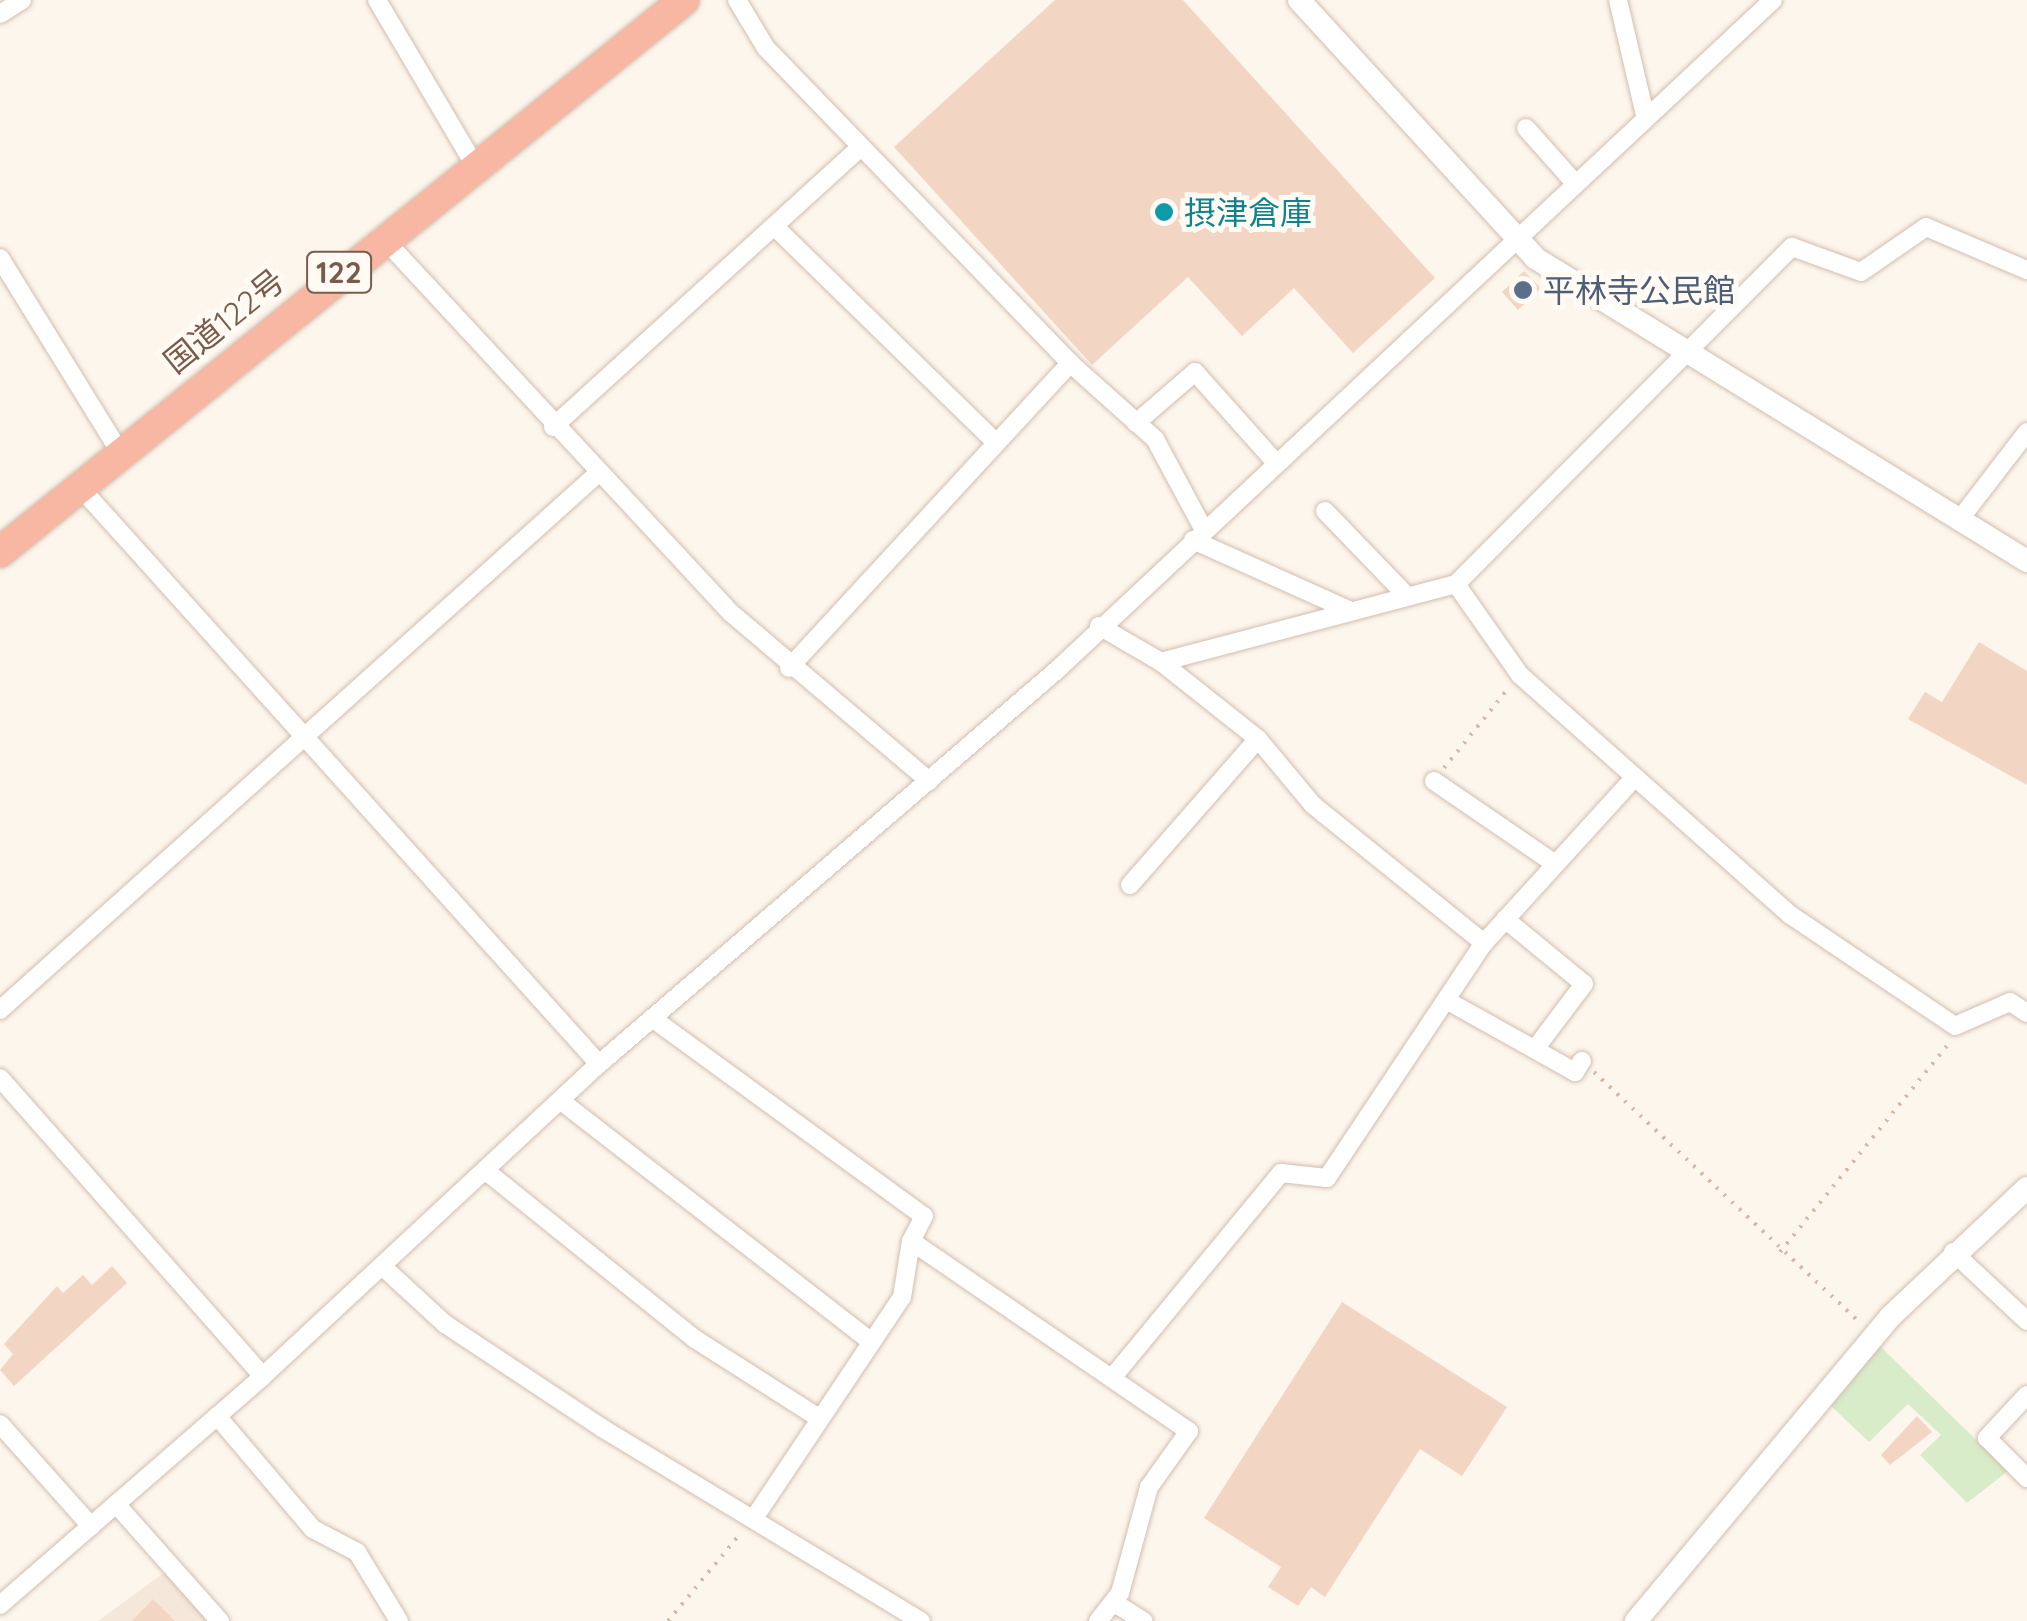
<!DOCTYPE html>
<html>
<head>
<meta charset="utf-8">
<style>
	body { margin:0 }
	#map { position:relative; width:2027px; height:1621px; overflow:hidden; background:#fdf6ec; font-family:Quicksand,"Noto Sans JP",sans-serif }
	div>[style] { position:absolute }
	[style*='--x'] { left:calc(var(--x)*1px); top:calc(var(--y)*1px); width:calc(var(--w)*1px); rotate:calc(var(--a)*1deg) }
	.residential>* { inset:0; background:#f5e8da }
	.green>* { inset:0; background:#d8ecc9 }
	.building>* { inset:0; background:#f3d5c3 }
	.path>* { height:4px; margin-top:-2px; transform-origin:0; background:repeating-linear-gradient(90deg,#d9b8a5 0 2.5px,transparent 0 10.5px) }
	.roads { filter:drop-shadow(0 0 2px #d1beb0) drop-shadow(0 0 2px #d1beb0) }
	.street>* { height:18px; margin:-9px; padding:0 9px; transform-origin:9px; border-radius:9px; background:#fff }
	.secondary>* { height:22px; margin:-11px; padding:0 11px; transform-origin:11px; border-radius:11px; background:#fff }
	.highway>* { height:30px; margin:-15px; padding:0 15px; transform-origin:15px; border-radius:15px; background:#f7b7a3 }
	.dots>* { width:28px; height:28px; translate:-50% -50%; box-sizing:border-box; border:5px solid #fffaf3; border-radius:50% }
	span { translate:-50% -50%; white-space:nowrap; text-align:center; line-height:1.15; -webkit-text-stroke:10px #fffaf3; paint-order:stroke }
	.shield-label span { padding:2px 8px; background:#fffaf3; border:2px solid; border-radius:8px; -webkit-text-stroke-width:0 }
	.shield-label { font-size:30px; color:#7a5c4d; font-weight:700 }
	.culture-label { font-size:32px; color:#0d838f }
	.left { translate:0 -50%; text-align:left }
	.service-label { font-size:32px; color:#4e5e75 }
	.street-label { font-size:32px; color:#7a5c4d }
</style>
</head>
<body>
<div id="map">
	<div class="residential">
		<i style="clip-path:polygon(165px 1572px,207px 1621px,98px 1621px)"></i>
	</div>
	<div class="green">
		<i style="clip-path:polygon(1879px 1345px,2008px 1471px,1967px 1503px,1920px 1455px,1941px 1435px,1908px 1404px,1869px 1442px,1831px 1406px)"></i>
	</div>
	<div class="building">
		<i style="clip-path:polygon(1055px 0,1183px 0,1435px 278px,1353px 353px,1294px 288px,1242px 336px,1188px 277px,1092px 365px,894px 147px)"></i>
		<i style="clip-path:polygon(1524px 271px,1541px 288px,1518px 310px,1502px 292px)"></i>
		<i style="clip-path:polygon(1979px 642px,2027px 671px,2027px 785px,1908px 719px,1925px 692px,1942px 702px)"></i>
		<i style="clip-path:polygon(112px 1266px,127px 1283px,14px 1386px,0 1370px,13px 1354px,4px 1344px,57px 1286px,63px 1293px,83px 1275px,92px 1285px)"></i>
		<i style="clip-path:polygon(1342px 1302px,1507px 1407px,1462px 1476px,1420px 1449px,1325px 1597px,1311px 1587px,1298px 1606px,1268px 1587px,1281px 1567px,1204px 1518px)"></i>
		<i style="clip-path:polygon(1917px 1416px,1932px 1432px,1890px 1465px,1881px 1455px)"></i>
		<i style="clip-path:polygon(153px 1599px,175px 1621px,132px 1621px)"></i>
	</div>
	<div class="path">
		<i style="--x:1444;--y:768;--w:100;--a:-51.1"></i>
		<i style="--x:1594;--y:1072;--w:366;--a:43.3"></i>
		<i style="--x:1780;--y:1252;--w:269;--a:-51"></i>
		<i style="--x:668;--y:1621;--w:113;--a:-50.4"></i>
	</div>
	<div class="roads">
		<div class="street">
			<i style="--x:377;--y:0;--w:191;--a:59.4"></i>
			<i style="--x:737;--y:0;--w:56;--a:58.9"></i>
			<i style="--x:766;--y:48;--w:438;--a:46"></i>
			<i style="--x:1070;--y:363;--w:114;--a:41.8"></i>
			<i style="--x:1155;--y:439;--w:103;--a:61.7"></i>
			<i style="--x:1618;--y:0;--w:118;--a:76.8"></i>
			<i style="--x:0;--y:14;--w:26;--a:-32"></i>
			<i style="--x:1526;--y:128;--w:72;--a:48.4"></i>
			<i style="--x:774;--y:226;--w:310;--a:44.3"></i>
			<i style="--x:383;--y:238;--w:512;--a:47.14"></i>
			<i style="--x:731;--y:613;--w:260;--a:40.3"></i>
			<i style="--x:0;--y:258;--w:228;--a:58.3"></i>
			<i style="--x:1136;--y:423;--w:78;--a:-40.8"></i>
			<i style="--x:1195;--y:372;--w:122;--a:48.3"></i>
			<i style="--x:553;--y:427;--w:416;--a:-42.3"></i>
			<i style="--x:78;--y:485;--w:779;--a:48.02"></i>
			<i style="--x:1325;--y:511;--w:118;--a:46"></i>
			<i style="--x:1960;--y:519;--w:110;--a:-52.4"></i>
			<i style="--x:1193;--y:540;--w:173;--a:24.2"></i>
			<i style="--x:1456;--y:584;--w:111;--a:54.9"></i>
			<i style="--x:1520;--y:675;--w:360;--a:41.6"></i>
			<i style="--x:1789;--y:914;--w:200;--a:34"></i>
			<i style="--x:1955;--y:1026;--w:60;--a:-23.6"></i>
			<i style="--x:2010;--y:1002;--w:20;--a:33"></i>
			<i style="--x:1099;--y:626;--w:72;--a:30.1"></i>
			<i style="--x:1161;--y:662;--w:124;--a:38.4"></i>
			<i style="--x:1258;--y:739;--w:86;--a:50.2"></i>
			<i style="--x:1313;--y:805;--w:220;--a:38.9"></i>
			<i style="--x:1161;--y:662;--w:305;--a:-14.8"></i>
			<i style="--x:1456;--y:584;--w:476;--a:-45.1"></i>
			<i style="--x:1792;--y:247;--w:73;--a:19.9"></i>
			<i style="--x:1861;--y:272;--w:79;--a:-34.7"></i>
			<i style="--x:1926;--y:227;--w:110;--a:23.1"></i>
			<i style="--x:789;--y:668;--w:415;--a:-47.3"></i>
			<i style="--x:1434;--y:781;--w:147;--a:34.4"></i>
			<i style="--x:1130;--y:885;--w:194;--a:-48.8"></i>
			<i style="--x:1505;--y:919;--w:102;--a:39.4"></i>
			<i style="--x:1584;--y:984;--w:81;--a:127"></i>
			<i style="--x:1446;--y:1000;--w:148;--a:29.2"></i>
			<i style="--x:1575;--y:1072;--w:13;--a:-58"></i>
			<i style="--x:0;--y:1010;--w:801;--a:-41.91"></i>
			<i style="--x:652;--y:1018;--w:336;--a:36.1"></i>
			<i style="--x:924;--y:1216;--w:28;--a:117"></i>
			<i style="--x:911;--y:1241;--w:57;--a:99.1"></i>
			<i style="--x:902;--y:1297;--w:262;--a:123.8"></i>
			<i style="--x:0;--y:1078;--w:397;--a:48.6"></i>
			<i style="--x:561;--y:1101;--w:390;--a:37.8"></i>
			<i style="--x:486;--y:1171;--w:268;--a:38.8"></i>
			<i style="--x:695;--y:1339;--w:147;--a:32.5"></i>
			<i style="--x:911;--y:1241;--w:337;--a:34.4"></i>
			<i style="--x:1189;--y:1431;--w:69;--a:125.5"></i>
			<i style="--x:1149;--y:1487;--w:110;--a:105.3"></i>
			<i style="--x:1120;--y:1593;--w:36;--a:128"></i>
			<i style="--x:1953;--y:1252;--w:101;--a:43"></i>
			<i style="--x:382;--y:1266;--w:86;--a:42.6"></i>
			<i style="--x:445;--y:1324;--w:188;--a:33.5"></i>
			<i style="--x:602;--y:1428;--w:373;--a:31.2"></i>
			<i style="--x:1112;--y:1378;--w:266;--a:-50.5"></i>
			<i style="--x:1281;--y:1173;--w:46;--a:6.2"></i>
			<i style="--x:1327;--y:1178;--w:283;--a:-56.3"></i>
			<i style="--x:1484;--y:943;--w:224;--a:-47.7"></i>
			<i style="--x:2027;--y:1395;--w:59;--a:132.9"></i>
			<i style="--x:1987;--y:1438;--w:57;--a:45"></i>
			<i style="--x:217;--y:1416;--w:148;--a:49.7"></i>
			<i style="--x:313;--y:1529;--w:50;--a:27.6"></i>
			<i style="--x:357;--y:1552;--w:81;--a:58.7"></i>
			<i style="--x:0;--y:1424;--w:137;--a:48.3"></i>
			<i style="--x:116;--y:1504;--w:157;--a:48.4"></i>
			<i style="--x:1113;--y:1602;--w:36;--a:32"></i>
			<i style="--x:0;--y:1605;--w:349;--a:-41"></i>
			<i style="--x:263;--y:1376;--w:459;--a:-42.9"></i>
			<i style="--x:599;--y:1064;--w:606;--a:-40.71"></i>
			<i style="--x:1058;--y:669;--w:979;--a:-43.1"></i>
		</div>
		<div class="secondary">
			<i style="--x:1299;--y:0;--w:350;--a:47.5"></i>
			<i style="--x:1535;--y:258;--w:578;--a:31.63"></i>
			<i style="--x:1636;--y:1621;--w:396;--a:-50.1"></i>
			<i style="--x:1890;--y:1317;--w:188;--a:-43.3"></i>
		</div>
		<div class="highway">
			<i style="--x:0;--y:552;--w:879;--a:-38.9"></i>
		</div>
	</div>
	<div class="dots">
		<i style="left:1164px;top:212px;background:#0f9aa8"></i>
		<i style="left:1523px;top:290px;background:#5c6f8a"></i>
	</div>
	<div class="shield-label">
		<span style="left:339px;top:272px">122</span>
	</div>
	<div class="culture-label">
		<span class="left" style="left:1184px;top:212px">摂津倉庫</span>
	</div>
	<div class="service-label">
		<span class="left" style="left:1543px;top:290px">平林寺公民館</span>
	</div>
	<div class="street-label">
		<span style="left:224px;top:321px;rotate:-39deg">国道122号</span>
	</div>
</div>
</body>
</html>
